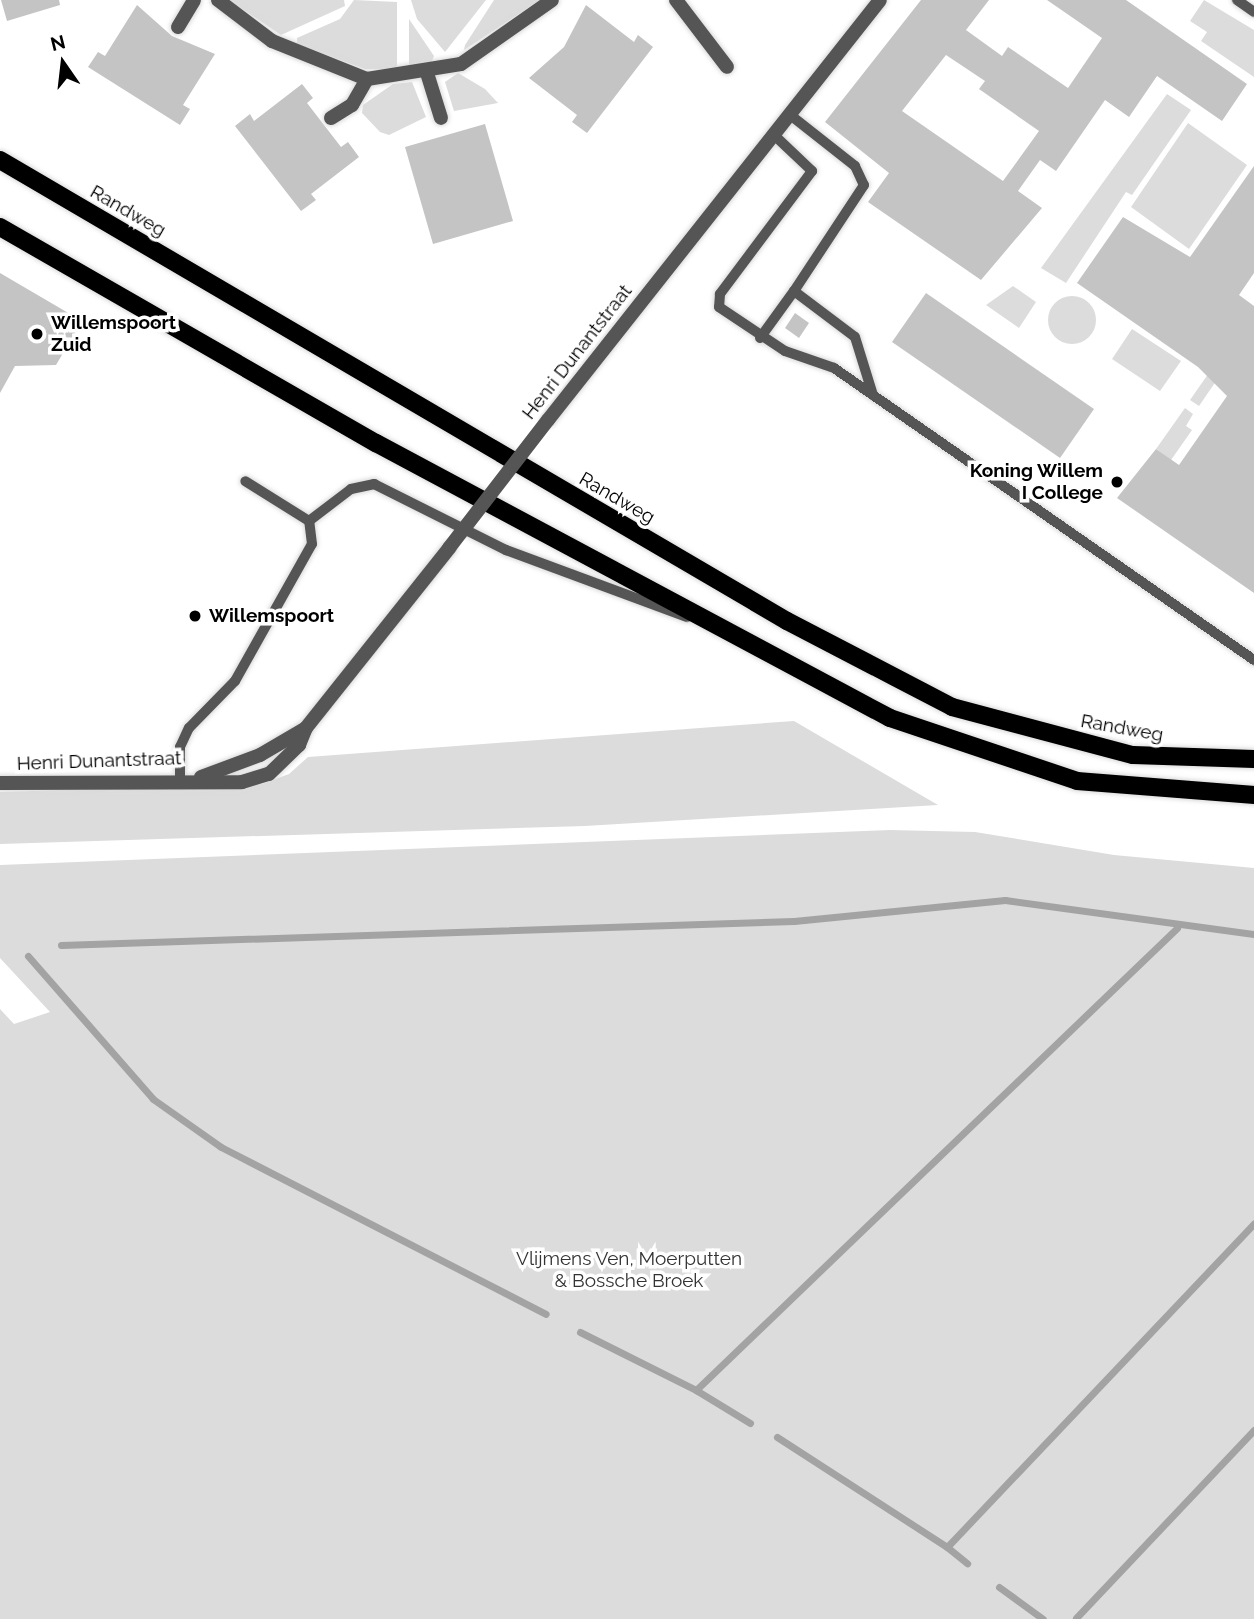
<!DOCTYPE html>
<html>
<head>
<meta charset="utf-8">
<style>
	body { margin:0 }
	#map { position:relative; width:1254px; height:1619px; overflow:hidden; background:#fff; font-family:Raleway,sans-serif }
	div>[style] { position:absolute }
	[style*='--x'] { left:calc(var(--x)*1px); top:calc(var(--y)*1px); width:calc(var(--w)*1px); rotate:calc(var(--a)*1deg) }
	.green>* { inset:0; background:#dcdcdc }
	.round { border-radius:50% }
	.stream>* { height:7px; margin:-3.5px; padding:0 3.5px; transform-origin:3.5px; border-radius:3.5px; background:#a3a3a3 }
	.building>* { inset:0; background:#c4c4c4 }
	.roads { filter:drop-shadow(0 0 2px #dbdbdb) drop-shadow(0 0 2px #dbdbdb) }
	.lane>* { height:10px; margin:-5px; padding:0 5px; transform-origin:5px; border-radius:5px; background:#555 }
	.street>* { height:14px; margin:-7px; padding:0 7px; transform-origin:7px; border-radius:7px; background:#555 }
	.primary>* { height:18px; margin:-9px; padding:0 9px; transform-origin:9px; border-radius:9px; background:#000 }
	.street-bridge>* { height:14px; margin:-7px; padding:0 7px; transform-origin:7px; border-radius:7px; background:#555 }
	.dots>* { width:19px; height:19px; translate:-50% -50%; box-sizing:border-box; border:4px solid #fff; border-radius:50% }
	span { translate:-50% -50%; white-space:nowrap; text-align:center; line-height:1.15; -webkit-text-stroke:7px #fff; paint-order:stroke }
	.street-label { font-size:19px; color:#000 }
	.poi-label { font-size:19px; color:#000; font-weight:700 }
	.left { translate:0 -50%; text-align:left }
	.right { translate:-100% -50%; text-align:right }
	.park-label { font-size:19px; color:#333 }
	.north { position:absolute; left:28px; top:28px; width:70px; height:70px; -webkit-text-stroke:5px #fff; paint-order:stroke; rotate:346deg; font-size:19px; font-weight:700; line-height:28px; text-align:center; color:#000 }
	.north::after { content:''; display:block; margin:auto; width:24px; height:32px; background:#000; clip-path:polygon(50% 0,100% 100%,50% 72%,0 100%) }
</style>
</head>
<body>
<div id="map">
	<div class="green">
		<i style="clip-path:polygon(229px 0,344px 0,345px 6px,281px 35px)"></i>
		<i style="clip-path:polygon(354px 0,397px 2px,397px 69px,365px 69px,297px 44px,297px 38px,340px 19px)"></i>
		<i style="clip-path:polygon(411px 0,486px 0,445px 52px,417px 19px)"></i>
		<i style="clip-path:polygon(494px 0,540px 0,464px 50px,465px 45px)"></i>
		<i style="clip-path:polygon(1204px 0,1254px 30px,1254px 77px,1201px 41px,1207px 32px,1190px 21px)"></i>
		<i style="clip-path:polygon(409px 19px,434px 56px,431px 64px,409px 65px)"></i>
		<i style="clip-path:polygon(458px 73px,485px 89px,498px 103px,454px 111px,445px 82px)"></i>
		<i style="clip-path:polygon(412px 82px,426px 117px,389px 135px,380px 132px,362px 113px,363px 105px,393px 84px)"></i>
		<i style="clip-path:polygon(1167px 94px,1191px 110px,1132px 195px,1126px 192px,1066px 283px,1041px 268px)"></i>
		<i style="clip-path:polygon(1188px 123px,1247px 165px,1189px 249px,1131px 207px)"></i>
		<i style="clip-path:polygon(1013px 286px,1036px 302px,1019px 328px,986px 305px)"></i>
		<i class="round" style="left:1048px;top:296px;width:48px;height:48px"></i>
		<i style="clip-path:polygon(1132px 329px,1181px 361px,1160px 391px,1112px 359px)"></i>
		<i style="clip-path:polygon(1220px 357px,1225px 368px,1199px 406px,1190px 400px)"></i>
		<i style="clip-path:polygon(1185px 408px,1193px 414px,1186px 426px,1192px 430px,1171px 460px,1156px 449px)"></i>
		<i style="clip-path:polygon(794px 721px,938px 805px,585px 826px,0 844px,0 792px,262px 784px,289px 774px,308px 757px)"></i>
		<i style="clip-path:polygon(890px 830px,975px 832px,1114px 855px,1254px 868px,1254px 1619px,0 1619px,0 1009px,14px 1024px,50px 1012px,0 958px,0 865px)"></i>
	</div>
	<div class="stream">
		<i style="--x:61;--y:945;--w:733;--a:-1.88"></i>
		<i style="--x:794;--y:921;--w:212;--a:-5.7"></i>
		<i style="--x:1005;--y:900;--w:251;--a:7.8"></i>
		<i style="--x:28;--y:956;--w:190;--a:48.8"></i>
		<i style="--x:153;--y:1099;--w:83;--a:35.2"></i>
		<i style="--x:221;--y:1147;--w:365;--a:27.2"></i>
		<i style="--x:580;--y:1332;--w:130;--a:26.6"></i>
		<i style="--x:750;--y:1423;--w:63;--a:-148.6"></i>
		<i style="--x:696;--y:1390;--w:667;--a:-43.85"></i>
		<i style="--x:777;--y:1437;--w:202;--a:32.9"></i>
		<i style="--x:947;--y:1547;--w:446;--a:-46.5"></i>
		<i style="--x:947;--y:1547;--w:26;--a:39"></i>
		<i style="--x:999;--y:1587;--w:54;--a:36"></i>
		<i style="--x:1076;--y:1618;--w:259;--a:-46.6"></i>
	</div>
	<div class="building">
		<i style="clip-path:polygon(1px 0,59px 0,60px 5px,7px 21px)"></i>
		<i style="clip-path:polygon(evenodd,921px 0,989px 0,966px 30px,1002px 56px,1008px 47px,1068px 88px,1102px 38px,1047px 0,1126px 0,1247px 84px,1222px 121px,1157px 76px,1129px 117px,1105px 100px,1056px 171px,1040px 160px,1018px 191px,1042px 208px,981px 280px,868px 202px,889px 173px,825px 122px,921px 0,946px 55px,985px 81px,979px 89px,1039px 131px,1003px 181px,902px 111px,946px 55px)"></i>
		<i style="clip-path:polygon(137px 5px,172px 36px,215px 54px,183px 105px,190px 109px,180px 125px,88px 67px,98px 52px,105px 56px)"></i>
		<i style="clip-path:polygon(586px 5px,634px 42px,638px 35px,653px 47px,587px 133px,572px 122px,577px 115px,529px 78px,564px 47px)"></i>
		<i style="clip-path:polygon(302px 84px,313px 98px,307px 103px,341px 147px,348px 142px,359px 157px,311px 194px,316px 200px,301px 211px,235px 126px,250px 114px,254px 121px)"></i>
		<i style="clip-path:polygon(485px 124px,513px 221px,433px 244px,405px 147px)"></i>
		<i style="clip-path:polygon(1254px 166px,1254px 273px,1239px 295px,1254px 306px,1254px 593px,1117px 498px,1156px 449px,1179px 465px,1227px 396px,1198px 367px,1077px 283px,1123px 217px,1190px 257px)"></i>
		<i style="clip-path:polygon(0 273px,82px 321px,56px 365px,15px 366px,0 393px)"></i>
		<i style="clip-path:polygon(926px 293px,1094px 409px,1060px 458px,892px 342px)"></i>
		<i style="clip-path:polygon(795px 313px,809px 323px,799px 338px,785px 328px)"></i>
	</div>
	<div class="roads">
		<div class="lane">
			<i style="--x:1237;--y:0;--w:21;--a:35"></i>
			<i style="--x:789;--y:114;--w:84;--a:38.2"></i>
			<i style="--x:855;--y:166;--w:21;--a:65"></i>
			<i style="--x:864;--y:185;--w:127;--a:123.4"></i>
			<i style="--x:794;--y:291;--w:76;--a:37"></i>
			<i style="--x:855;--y:337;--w:61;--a:72.8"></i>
			<i style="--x:773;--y:134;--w:54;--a:43.5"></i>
			<i style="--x:812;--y:171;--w:154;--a:126.8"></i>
			<i style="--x:720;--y:294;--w:13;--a:94"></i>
			<i style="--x:719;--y:307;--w:79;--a:33.7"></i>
			<i style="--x:785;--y:351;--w:52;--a:19.1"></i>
			<i style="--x:834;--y:368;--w:512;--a:34.81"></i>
			<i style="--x:760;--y:338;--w:58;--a:-54.1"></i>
			<i style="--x:309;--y:521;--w:53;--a:-37.3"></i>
			<i style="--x:351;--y:489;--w:24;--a:-12"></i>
			<i style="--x:374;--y:484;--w:148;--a:26.6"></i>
			<i style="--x:506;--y:550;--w:193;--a:20.3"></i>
			<i style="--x:180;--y:778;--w:31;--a:-90"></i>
			<i style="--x:180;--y:747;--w:21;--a:-65"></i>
			<i style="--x:189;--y:728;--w:66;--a:-45.6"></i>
			<i style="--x:235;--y:681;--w:157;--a:-60.7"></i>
			<i style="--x:312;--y:544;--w:23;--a:-97"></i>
			<i style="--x:309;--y:521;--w:75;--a:-148"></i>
		</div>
		<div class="street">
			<i style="--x:218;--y:0;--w:68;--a:37.2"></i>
			<i style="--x:272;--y:41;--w:102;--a:21.8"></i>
			<i style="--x:367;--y:79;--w:95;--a:-9.1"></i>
			<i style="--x:461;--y:64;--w:111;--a:-35.1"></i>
			<i style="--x:676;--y:0;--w:84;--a:52.7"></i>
			<i style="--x:178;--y:27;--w:31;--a:-59"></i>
			<i style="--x:427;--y:73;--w:47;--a:72.7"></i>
			<i style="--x:331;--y:118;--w:25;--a:-32"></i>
			<i style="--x:352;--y:105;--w:30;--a:-60"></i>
			<i style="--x:548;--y:420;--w:535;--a:-51.67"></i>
			<i style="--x:201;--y:777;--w:63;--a:-20.4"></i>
			<i style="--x:260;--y:755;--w:53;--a:-30.4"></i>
			<i style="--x:0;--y:783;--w:242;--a:-0.2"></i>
			<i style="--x:242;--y:782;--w:28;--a:-17"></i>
			<i style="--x:269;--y:774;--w:42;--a:-44"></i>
			<i style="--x:299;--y:745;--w:18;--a:-68"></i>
			<i style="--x:306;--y:728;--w:230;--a:-51.5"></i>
		</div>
		<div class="primary">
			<i style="--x:0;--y:160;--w:912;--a:30.36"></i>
			<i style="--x:787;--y:621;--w:186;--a:27.5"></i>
			<i style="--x:952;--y:707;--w:187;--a:14.9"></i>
			<i style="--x:1133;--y:755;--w:121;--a:1.9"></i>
			<i style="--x:0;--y:227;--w:434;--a:29.9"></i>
			<i style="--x:376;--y:443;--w:583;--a:28.15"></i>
			<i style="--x:890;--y:718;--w:197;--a:18.6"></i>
			<i style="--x:1077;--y:781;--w:178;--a:4.5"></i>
		</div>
	</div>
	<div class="street-bridge">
		<i style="--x:449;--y:548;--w:162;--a:-52.3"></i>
	</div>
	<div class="dots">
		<i style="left:37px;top:334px;background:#000"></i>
		<i style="left:1117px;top:482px;background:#000"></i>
		<i style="left:195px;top:616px;background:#000"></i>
	</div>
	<div class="street-label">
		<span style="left:128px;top:211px;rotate:30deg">Randweg</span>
		<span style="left:577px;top:352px;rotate:-52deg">Henri Dunantstraat</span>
		<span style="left:617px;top:498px;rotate:30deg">Randweg</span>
		<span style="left:1122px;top:728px;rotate:10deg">Randweg</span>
		<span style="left:99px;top:761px;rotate:-2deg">Henri Dunantstraat</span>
	</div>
	<div class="poi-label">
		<span class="left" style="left:51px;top:334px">Willemspoort<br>Zuid</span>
		<span class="right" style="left:1103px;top:482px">Koning Willem<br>I College</span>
		<span class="left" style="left:209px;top:616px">Willemspoort</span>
	</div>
	<div class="park-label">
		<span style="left:629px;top:1270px">Vlijmens Ven, Moerputten<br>&amp; Bossche Broek</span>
	</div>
	<div class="north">N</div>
</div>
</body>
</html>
